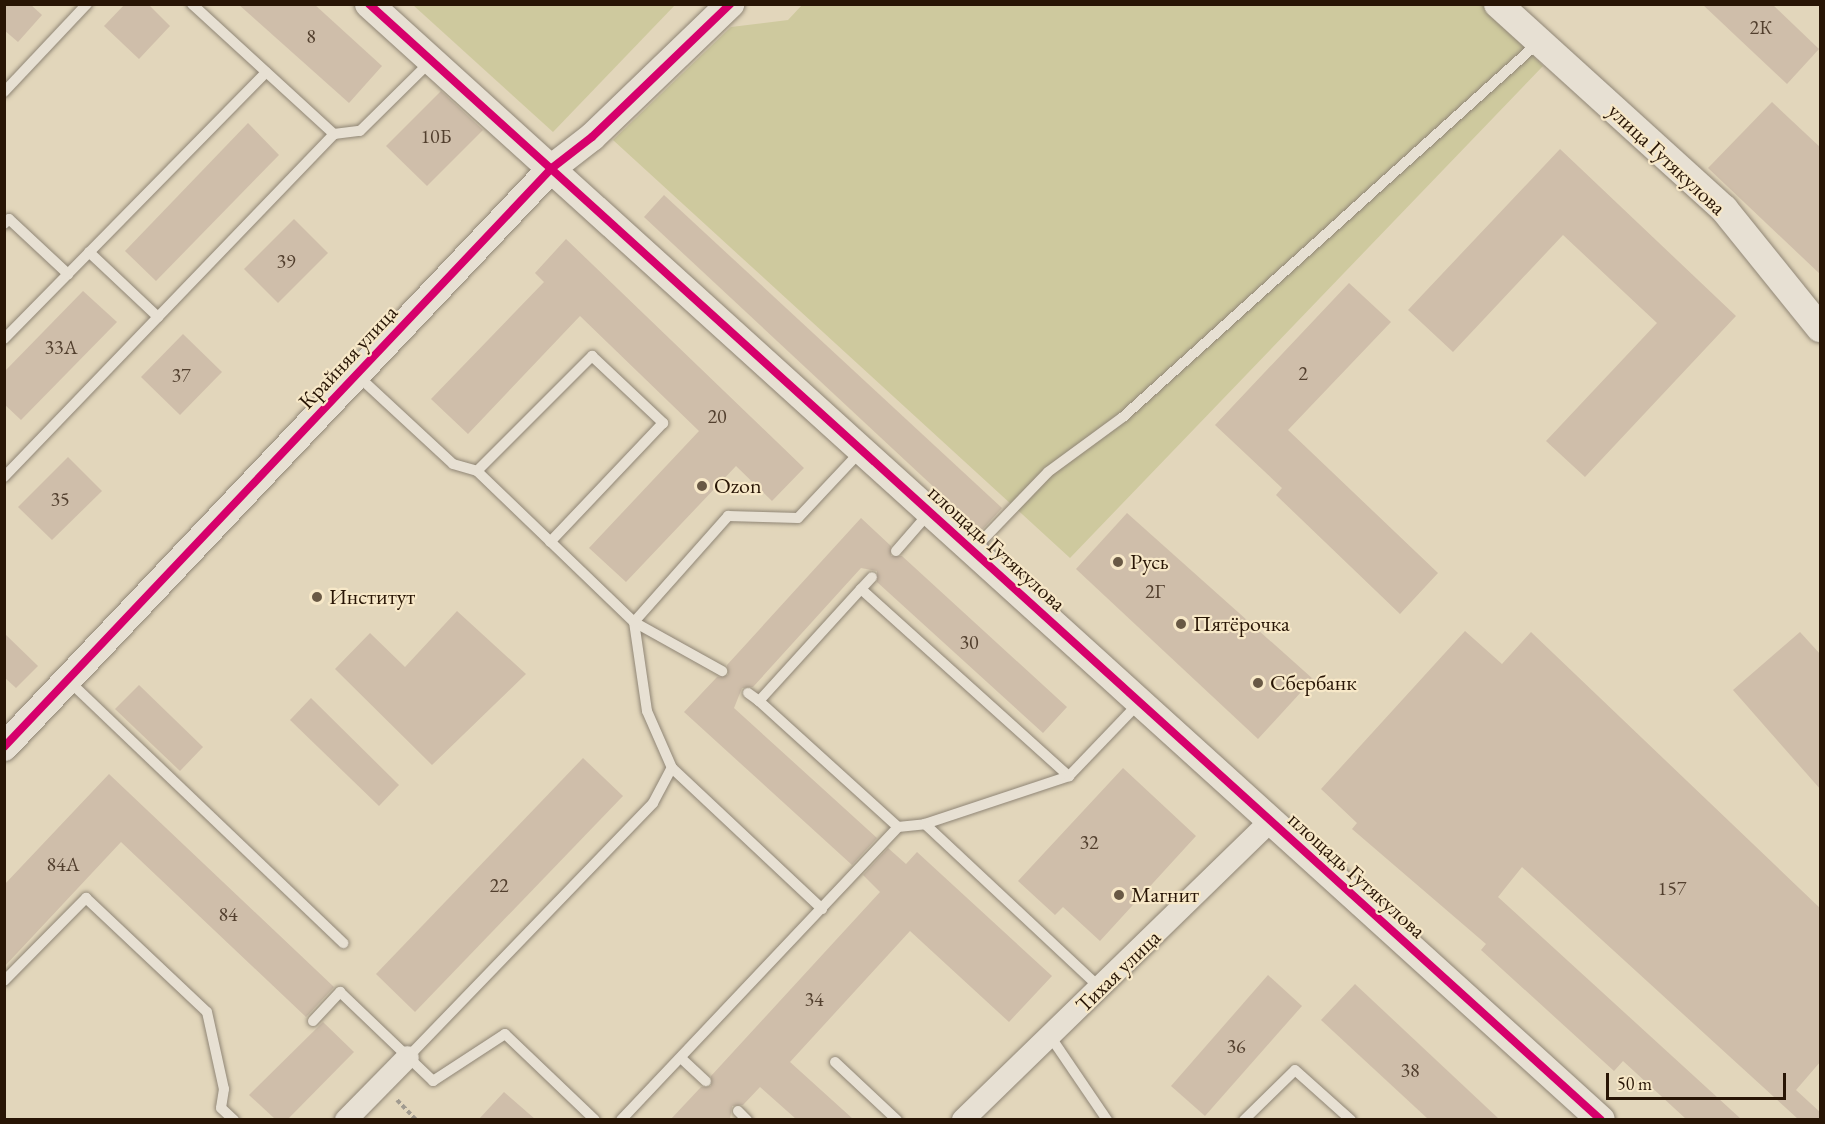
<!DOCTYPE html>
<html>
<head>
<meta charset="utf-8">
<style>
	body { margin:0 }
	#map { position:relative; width:1825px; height:1124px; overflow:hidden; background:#e2d6bb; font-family:"EB Garamond",serif }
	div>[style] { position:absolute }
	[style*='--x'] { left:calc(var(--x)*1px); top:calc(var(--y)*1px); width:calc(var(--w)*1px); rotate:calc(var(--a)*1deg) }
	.green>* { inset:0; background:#cec99e }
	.building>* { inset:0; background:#cfbeaa }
	.path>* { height:4px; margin-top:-2px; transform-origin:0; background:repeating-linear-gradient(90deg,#a19b90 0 4.5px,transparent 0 7.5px) }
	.roads { filter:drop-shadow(0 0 2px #908676) drop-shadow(0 0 2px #908676) }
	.service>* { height:10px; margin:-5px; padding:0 5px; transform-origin:5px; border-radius:5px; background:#e7e0d3 }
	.minor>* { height:22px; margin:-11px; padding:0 11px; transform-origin:11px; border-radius:11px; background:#e7e0d3 }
	.tertiary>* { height:28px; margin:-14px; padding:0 14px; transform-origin:14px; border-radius:14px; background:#e7e0d3 }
	.cycleway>* { height:8px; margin:-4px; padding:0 4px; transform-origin:4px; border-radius:4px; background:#d6006c }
	.dots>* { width:16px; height:16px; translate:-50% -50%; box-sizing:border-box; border:3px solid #f7e8c8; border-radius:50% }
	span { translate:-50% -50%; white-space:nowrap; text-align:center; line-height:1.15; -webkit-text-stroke:4.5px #f7e8c8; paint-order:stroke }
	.number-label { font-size:20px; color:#523f2e }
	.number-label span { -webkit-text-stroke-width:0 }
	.street-label { font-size:22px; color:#281505 }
	.poi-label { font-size:22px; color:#281505 }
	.left { translate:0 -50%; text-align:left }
	.frame { position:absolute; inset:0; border:6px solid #281505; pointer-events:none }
	.scale { position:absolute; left:1606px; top:1073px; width:180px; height:27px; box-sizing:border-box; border:3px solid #281505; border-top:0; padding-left:8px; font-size:18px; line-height:21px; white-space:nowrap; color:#281505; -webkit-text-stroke:4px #f7e8c8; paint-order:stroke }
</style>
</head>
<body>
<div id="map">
	<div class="green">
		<i style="clip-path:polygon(413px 5px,675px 5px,553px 132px)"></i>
		<i style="clip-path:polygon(802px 5px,1484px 5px,1543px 66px,1070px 558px,613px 140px,731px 27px,788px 20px)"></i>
	</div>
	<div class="building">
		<i style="clip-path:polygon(4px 4px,30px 4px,42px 15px,18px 42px,4px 30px)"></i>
		<i style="clip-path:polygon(125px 4px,148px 4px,170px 26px,139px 59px,104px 26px)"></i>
		<i style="clip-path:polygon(238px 4px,314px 4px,382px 66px,349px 103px)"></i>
		<i style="clip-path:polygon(1702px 4px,1772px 4px,1819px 49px,1787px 84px)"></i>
		<i style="clip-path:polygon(441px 91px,483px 130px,427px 186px,386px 146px)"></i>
		<i style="clip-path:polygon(1772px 102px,1821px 148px,1821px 275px,1708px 168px)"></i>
		<i style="clip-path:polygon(248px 123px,279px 155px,156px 281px,125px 251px)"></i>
		<i style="clip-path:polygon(1560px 149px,1736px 316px,1585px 477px,1546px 441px,1657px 323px,1563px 235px,1453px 352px,1408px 310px)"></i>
		<i style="clip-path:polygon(664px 195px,1002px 508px,981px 531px,644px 217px)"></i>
		<i style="clip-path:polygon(294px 219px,328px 253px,278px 303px,244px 269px)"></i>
		<i style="clip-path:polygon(566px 239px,804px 468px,772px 501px,736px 466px,626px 582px,589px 548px,699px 431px,580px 316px,468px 434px,431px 399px,544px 282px,535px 273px)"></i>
		<i style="clip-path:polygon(1349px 283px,1391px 322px,1288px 430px,1438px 573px,1400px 614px,1276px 495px,1282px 488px,1215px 425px)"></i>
		<i style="clip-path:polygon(83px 291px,117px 322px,21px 420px,4px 404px,4px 372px)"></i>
		<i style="clip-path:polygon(183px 334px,222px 372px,180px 415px,141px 377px)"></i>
		<i style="clip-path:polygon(68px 457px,102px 491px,52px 540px,18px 507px)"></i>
		<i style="clip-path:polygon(1127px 513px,1313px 679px,1258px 739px,1076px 569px)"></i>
		<i style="clip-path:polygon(861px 518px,891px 546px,891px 556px,902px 556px,1067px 707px,1043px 733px,877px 582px,877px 571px,861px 568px,753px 687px,742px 688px,734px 708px,877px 838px,852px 865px,684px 712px,717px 677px,728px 675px,727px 665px)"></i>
		<i style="clip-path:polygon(457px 611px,526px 674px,432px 765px,335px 669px,370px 633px,405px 667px)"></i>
		<i style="clip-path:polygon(1465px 631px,1502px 664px,1531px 632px,1821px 909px,1821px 1061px,1796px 1090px,1821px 1113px,1821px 1119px,1798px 1119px,1522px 867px,1498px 897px,1741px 1119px,1686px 1119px,1623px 1061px,1614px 1071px,1481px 950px,1486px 944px,1352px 829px,1357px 823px,1321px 789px)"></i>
		<i style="clip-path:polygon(1800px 632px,1821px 655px,1821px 790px,1733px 690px)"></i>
		<i style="clip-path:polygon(4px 633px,38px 666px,16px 688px,4px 677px)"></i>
		<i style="clip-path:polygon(139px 685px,203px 747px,180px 771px,115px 709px)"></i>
		<i style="clip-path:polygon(311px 698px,399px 785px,379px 806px,290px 720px)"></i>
		<i style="clip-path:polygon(583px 758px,623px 796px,415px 1012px,376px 974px)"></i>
		<i style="clip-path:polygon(1123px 768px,1196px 836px,1100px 941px,1063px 907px,1055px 915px,1018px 881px)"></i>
		<i style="clip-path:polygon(109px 774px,334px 987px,306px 1017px,121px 842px,4px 967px,4px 885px)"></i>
		<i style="clip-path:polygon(888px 848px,906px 864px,917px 852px,1052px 976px,1009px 1022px,910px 931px,790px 1062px,853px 1119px,796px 1119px,760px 1087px,743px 1105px,732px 1106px,730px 1119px,671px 1119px,701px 1087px,711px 1086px,711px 1076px,880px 892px,863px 875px)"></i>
		<i style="clip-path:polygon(1268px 975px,1302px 1006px,1205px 1116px,1171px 1086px)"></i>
		<i style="clip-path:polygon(1355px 984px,1499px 1119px,1428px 1119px,1321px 1020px)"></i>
		<i style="clip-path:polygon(323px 1022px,354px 1052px,288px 1119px,275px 1119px,249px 1095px)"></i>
		<i style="clip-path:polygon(504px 1092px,535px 1119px,479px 1119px)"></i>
	</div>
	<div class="path">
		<i style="--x:397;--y:1100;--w:28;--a:46"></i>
	</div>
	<div class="roads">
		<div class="service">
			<i style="--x:192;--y:4;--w:193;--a:42.5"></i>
			<i style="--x:334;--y:134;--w:26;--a:-7"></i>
			<i style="--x:360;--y:131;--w:100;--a:-44.6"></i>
			<i style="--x:4;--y:92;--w:121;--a:-46.7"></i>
			<i style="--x:4;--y:224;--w:7;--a:-45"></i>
			<i style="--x:9;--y:219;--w:81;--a:43"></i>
			<i style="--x:89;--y:252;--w:95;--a:43.3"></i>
			<i style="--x:4;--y:339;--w:374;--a:-45.5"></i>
			<i style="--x:358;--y:376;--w:129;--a:42.8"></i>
			<i style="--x:453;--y:464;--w:25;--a:16"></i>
			<i style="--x:477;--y:471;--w:218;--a:43.9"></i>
			<i style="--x:634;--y:622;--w:142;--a:-48.4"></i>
			<i style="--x:728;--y:516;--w:70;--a:1.6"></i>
			<i style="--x:798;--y:518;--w:91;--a:-46.8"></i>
			<i style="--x:477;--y:471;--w:163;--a:-45"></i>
			<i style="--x:592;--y:356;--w:98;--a:43.3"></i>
			<i style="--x:663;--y:423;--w:164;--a:133.5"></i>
			<i style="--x:4;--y:477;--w:476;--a:-46.1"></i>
			<i style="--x:973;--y:550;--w:108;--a:-46.1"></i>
			<i style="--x:1048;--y:472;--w:93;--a:-36.3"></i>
			<i style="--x:1123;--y:417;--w:560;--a:-42.03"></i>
			<i style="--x:896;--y:551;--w:50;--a:-49"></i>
			<i style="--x:861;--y:589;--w:16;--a:-47"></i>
			<i style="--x:634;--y:622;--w:101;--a:29.1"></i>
			<i style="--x:68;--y:680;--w:381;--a:43.7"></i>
			<i style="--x:748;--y:693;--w:14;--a:36"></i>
			<i style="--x:672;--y:768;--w:206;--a:43.2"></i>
			<i style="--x:925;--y:824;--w:240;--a:43.1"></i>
			<i style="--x:898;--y:827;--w:188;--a:-137.8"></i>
			<i style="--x:759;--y:701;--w:151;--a:-47.7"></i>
			<i style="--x:861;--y:589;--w:280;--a:42"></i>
			<i style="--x:4;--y:981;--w:117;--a:-45.3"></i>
			<i style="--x:86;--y:898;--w:166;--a:43.3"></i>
			<i style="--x:207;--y:1012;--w:79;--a:77.6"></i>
			<i style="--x:224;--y:1089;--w:19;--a:99"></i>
			<i style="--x:221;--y:1108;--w:18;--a:43"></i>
			<i style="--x:313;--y:1021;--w:40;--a:-47"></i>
			<i style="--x:340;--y:992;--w:129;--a:43.7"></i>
			<i style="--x:433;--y:1081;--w:86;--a:-33.1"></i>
			<i style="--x:505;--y:1034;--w:124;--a:43.7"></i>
			<i style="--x:1050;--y:1036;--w:102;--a:55.8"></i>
			<i style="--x:408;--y:1057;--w:353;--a:-46"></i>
			<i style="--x:653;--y:803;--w:40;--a:-62"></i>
			<i style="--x:672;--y:768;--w:62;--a:-113.7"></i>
			<i style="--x:647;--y:711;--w:90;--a:-98.3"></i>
			<i style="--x:681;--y:1058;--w:34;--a:43"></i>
			<i style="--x:835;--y:1062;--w:85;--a:43.1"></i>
			<i style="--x:738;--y:1111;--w:13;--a:45"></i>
			<i style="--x:621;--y:1120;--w:403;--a:-46.6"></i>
			<i style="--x:898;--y:827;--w:27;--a:-6"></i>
			<i style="--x:925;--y:824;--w:152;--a:-18.4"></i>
			<i style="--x:1069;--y:776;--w:103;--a:-46.2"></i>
			<i style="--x:1244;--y:1120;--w:71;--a:-44.4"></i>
			<i style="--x:1295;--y:1070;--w:75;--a:41.8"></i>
		</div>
		<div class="minor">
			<i style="--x:346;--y:1120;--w:88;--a:-45.5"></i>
			<i style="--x:963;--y:1120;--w:429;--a:-44.2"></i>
		</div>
		<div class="tertiary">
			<i style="--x:369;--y:4;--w:1662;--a:42.17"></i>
			<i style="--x:1498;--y:4;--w:305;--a:42.2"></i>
			<i style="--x:1724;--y:209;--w:153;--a:51.1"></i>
			<i style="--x:4;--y:747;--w:797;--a:-46.58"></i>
			<i style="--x:552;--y:168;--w:51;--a:-37.8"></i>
			<i style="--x:592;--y:137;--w:192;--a:-43.9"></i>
		</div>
	</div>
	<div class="cycleway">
		<i style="--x:369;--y:4;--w:1662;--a:42.17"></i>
		<i style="--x:4;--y:747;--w:797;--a:-46.58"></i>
		<i style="--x:552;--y:168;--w:51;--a:-37.8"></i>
		<i style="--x:592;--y:137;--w:192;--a:-43.9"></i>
	</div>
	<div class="dots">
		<i style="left:702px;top:486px;background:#695945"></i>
		<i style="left:1118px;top:562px;background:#695945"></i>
		<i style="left:317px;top:597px;background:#695945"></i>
		<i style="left:1181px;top:624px;background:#695945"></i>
		<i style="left:1258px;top:683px;background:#695945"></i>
		<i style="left:1119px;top:895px;background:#695945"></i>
	</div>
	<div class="number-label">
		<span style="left:1761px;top:27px">2К</span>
		<span style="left:311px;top:36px">8</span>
		<span style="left:436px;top:136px">10Б</span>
		<span style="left:286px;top:261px">39</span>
		<span style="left:61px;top:347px">33А</span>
		<span style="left:1303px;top:373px">2</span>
		<span style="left:181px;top:375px">37</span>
		<span style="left:717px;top:416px">20</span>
		<span style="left:60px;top:499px">35</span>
		<span style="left:1155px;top:591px">2Г</span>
		<span style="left:969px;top:642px">30</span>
		<span style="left:1089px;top:842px">32</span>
		<span style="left:63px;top:864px">84А</span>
		<span style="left:499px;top:885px">22</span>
		<span style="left:1672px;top:888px">157</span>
		<span style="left:228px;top:914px">84</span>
		<span style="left:814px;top:999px">34</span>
		<span style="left:1236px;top:1046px">36</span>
		<span style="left:1410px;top:1070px">38</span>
	</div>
	<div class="street-label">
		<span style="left:1667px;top:159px;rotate:43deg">улица Гутякулова</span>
		<span style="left:348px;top:357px;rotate:-47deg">Крайняя улица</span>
		<span style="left:997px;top:548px;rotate:42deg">площадь Гутякулова</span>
		<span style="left:1357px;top:875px;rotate:42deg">площадь Гутякулова</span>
		<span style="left:1118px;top:971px;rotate:-44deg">Тихая улица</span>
	</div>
	<div class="poi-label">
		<span class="left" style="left:714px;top:486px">Ozon</span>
		<span class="left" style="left:1130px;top:562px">Русь</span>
		<span class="left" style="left:329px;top:597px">Институт</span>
		<span class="left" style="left:1193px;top:624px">Пятёрочка</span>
		<span class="left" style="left:1270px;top:683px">Сбербанк</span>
		<span class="left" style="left:1131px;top:895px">Магнит</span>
	</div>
	<div class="frame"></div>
	<div class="scale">50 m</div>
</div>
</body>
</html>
